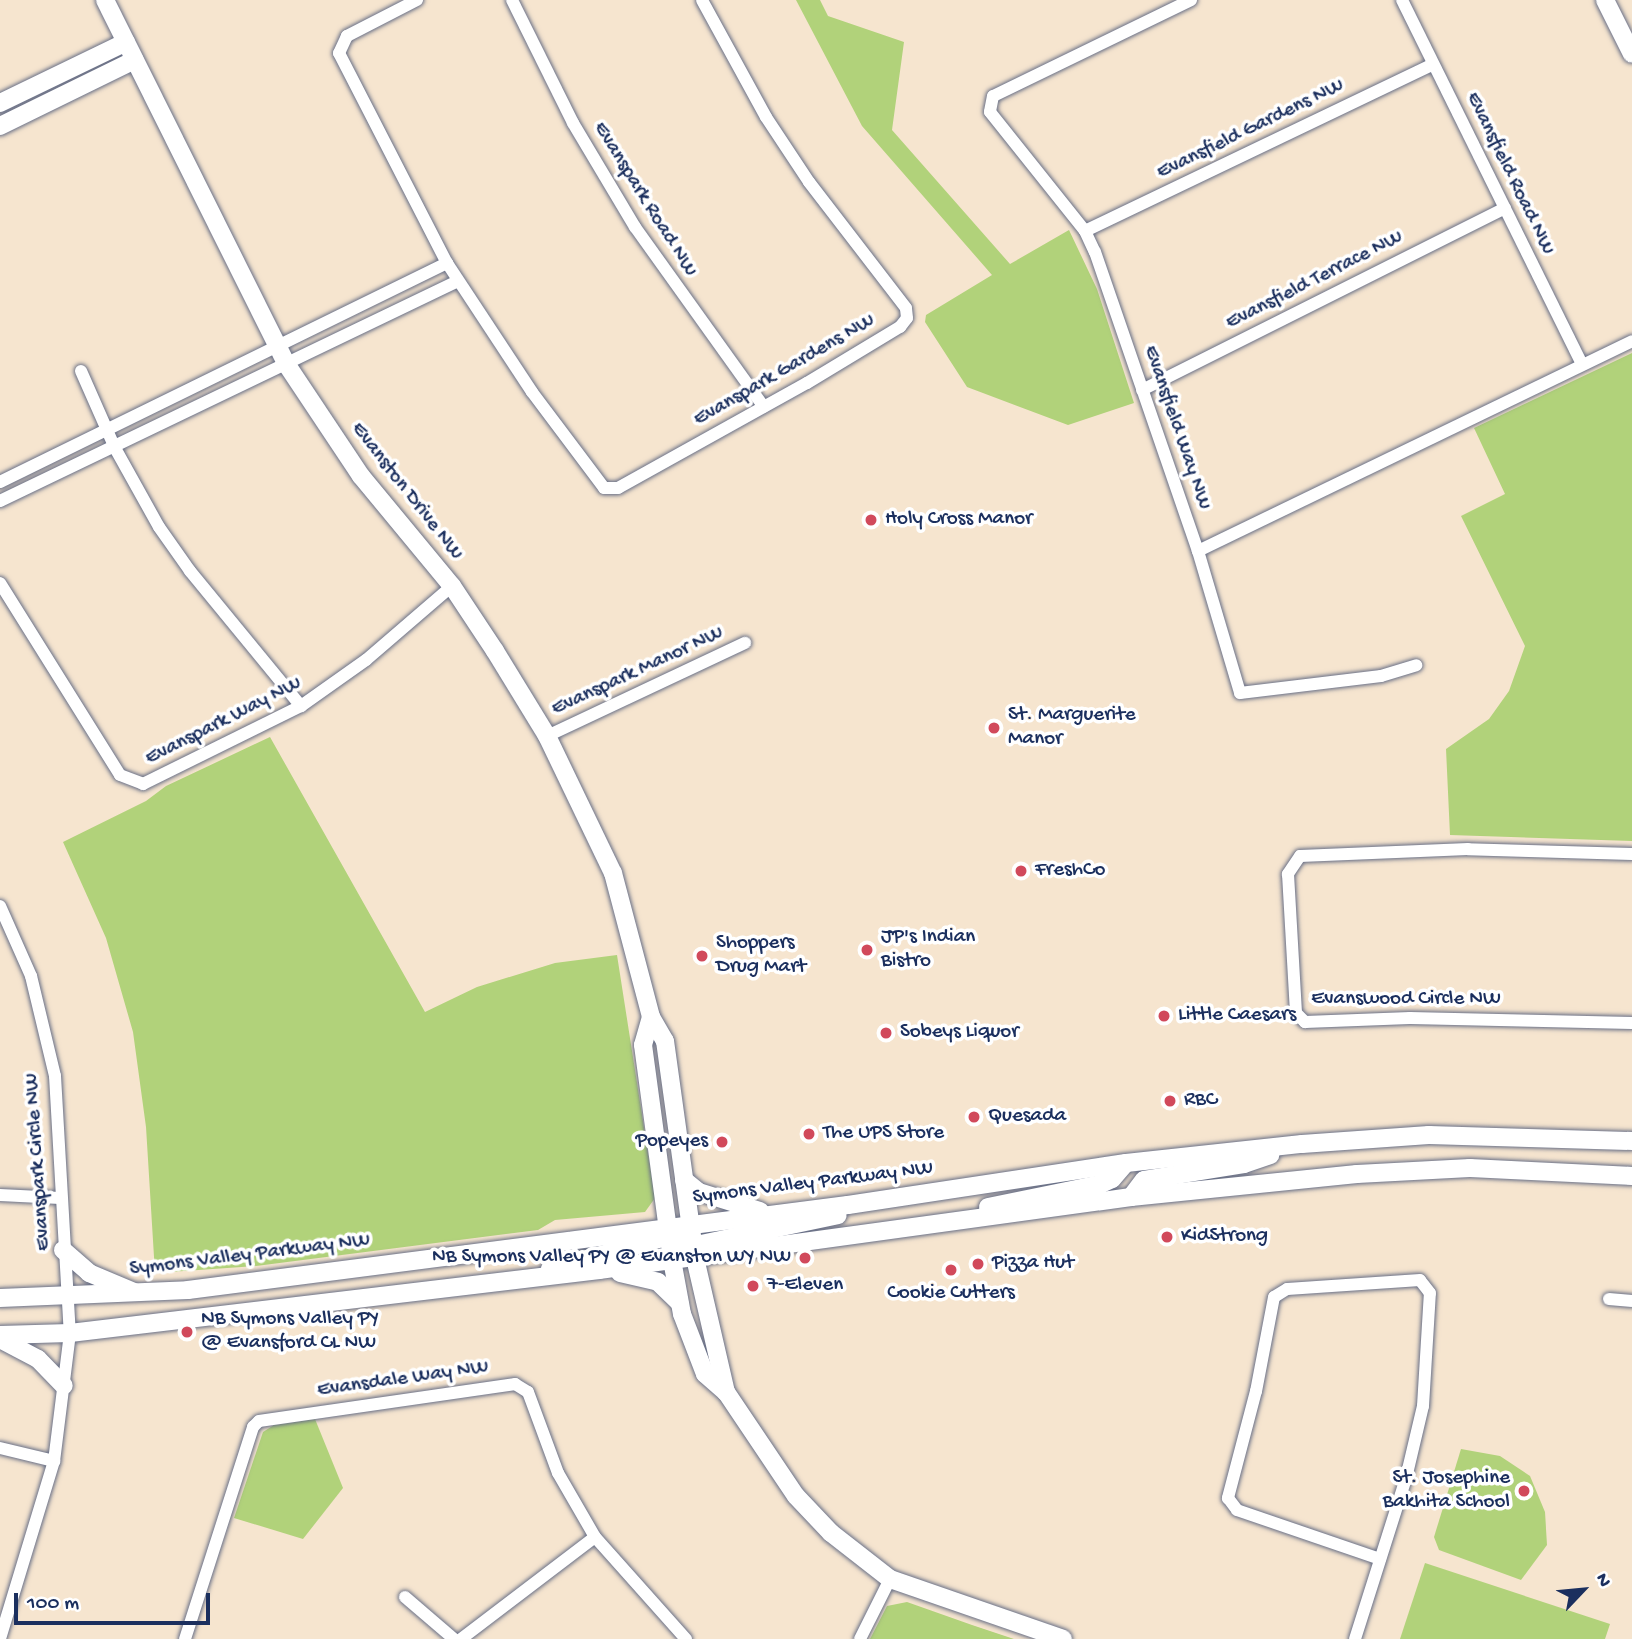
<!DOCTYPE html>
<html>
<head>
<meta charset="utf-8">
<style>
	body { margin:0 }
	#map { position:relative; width:1632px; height:1639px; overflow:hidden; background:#f6e5cf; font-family:"Gochi Hand",sans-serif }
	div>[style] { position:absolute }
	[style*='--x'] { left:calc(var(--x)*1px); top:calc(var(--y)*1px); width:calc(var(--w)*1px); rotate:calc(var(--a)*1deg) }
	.green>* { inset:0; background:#b1d27a }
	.roads { filter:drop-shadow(0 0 2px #686f86) drop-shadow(0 0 2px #686f86) }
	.street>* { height:12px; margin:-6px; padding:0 6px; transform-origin:6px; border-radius:6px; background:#fff }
	.secondary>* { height:18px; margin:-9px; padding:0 9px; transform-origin:9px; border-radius:9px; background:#fff }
	.dots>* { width:19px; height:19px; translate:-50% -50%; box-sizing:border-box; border:4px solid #fff; border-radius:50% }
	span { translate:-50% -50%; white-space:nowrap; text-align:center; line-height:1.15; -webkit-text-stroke:7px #fff; paint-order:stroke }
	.street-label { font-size:21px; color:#1b2f5e }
	.poi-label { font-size:21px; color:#1b2f5e }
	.left { translate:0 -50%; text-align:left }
	.right { translate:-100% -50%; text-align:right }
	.north { position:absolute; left:1548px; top:1555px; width:70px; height:70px; -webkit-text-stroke:5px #fff; paint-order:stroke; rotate:64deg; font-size:19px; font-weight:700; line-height:28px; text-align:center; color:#1b2f5e }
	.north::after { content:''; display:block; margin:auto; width:24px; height:32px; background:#1b2f5e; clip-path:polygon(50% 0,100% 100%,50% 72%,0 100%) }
	.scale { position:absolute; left:14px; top:1593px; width:196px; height:32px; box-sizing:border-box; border:4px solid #1b2f5e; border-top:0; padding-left:9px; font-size:21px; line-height:24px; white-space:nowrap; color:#1b2f5e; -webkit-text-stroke:5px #fff; paint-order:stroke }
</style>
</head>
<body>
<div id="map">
	<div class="green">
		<i style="clip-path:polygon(796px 0,820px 0,828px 16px,904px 42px,892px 130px,1010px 264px,1069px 230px,1097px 289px,1134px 403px,1068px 425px,967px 387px,925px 322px,926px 315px,992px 275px,862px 126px)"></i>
		<i style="clip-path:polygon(1632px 353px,1632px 841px,1450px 835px,1446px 749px,1489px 719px,1509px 691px,1525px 646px,1461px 516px,1505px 494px,1474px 428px)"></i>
		<i style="clip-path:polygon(270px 737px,425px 1012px,477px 987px,555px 963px,617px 955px,655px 1198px,645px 1212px,555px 1220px,538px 1230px,256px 1266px,155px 1273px,146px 1127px,133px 1032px,106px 938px,63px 842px,146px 801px,166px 786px)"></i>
		<i style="clip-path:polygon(315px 1419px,343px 1488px,303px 1539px,234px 1518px,263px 1432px,274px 1425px)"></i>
		<i style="clip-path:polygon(1461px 1449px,1500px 1456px,1530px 1476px,1545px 1512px,1547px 1545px,1521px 1580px,1439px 1550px,1434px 1537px)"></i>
		<i style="clip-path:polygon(1425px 1563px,1610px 1624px,1605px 1639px,1400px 1639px)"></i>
		<i style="clip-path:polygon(907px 1602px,972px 1625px,1014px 1639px,870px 1639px,887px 1606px)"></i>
	</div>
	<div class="roads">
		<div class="street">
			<i style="--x:417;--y:0;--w:79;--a:152.8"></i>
			<i style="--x:347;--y:36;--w:19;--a:115"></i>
			<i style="--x:339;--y:53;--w:236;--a:62.8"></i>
			<i style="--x:447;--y:263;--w:154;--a:56.6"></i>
			<i style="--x:532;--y:392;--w:120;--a:53.1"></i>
			<i style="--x:604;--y:488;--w:14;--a:0"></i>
			<i style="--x:618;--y:488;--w:216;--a:-29.1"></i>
			<i style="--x:807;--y:383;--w:109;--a:-31.1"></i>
			<i style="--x:900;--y:327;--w:11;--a:-52"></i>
			<i style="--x:907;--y:318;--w:10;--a:-96"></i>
			<i style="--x:906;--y:308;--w:159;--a:-127.6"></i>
			<i style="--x:809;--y:182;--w:78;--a:-123.5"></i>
			<i style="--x:766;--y:117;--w:133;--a:-118.7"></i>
			<i style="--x:512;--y:0;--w:137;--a:63.6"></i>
			<i style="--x:573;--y:123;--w:121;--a:59.2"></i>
			<i style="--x:635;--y:227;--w:221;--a:54.4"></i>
			<i style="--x:1191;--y:0;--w:220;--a:154.1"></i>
			<i style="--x:993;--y:96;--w:16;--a:101"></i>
			<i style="--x:990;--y:112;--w:152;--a:51.4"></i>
			<i style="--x:1085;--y:231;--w:23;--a:65"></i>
			<i style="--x:1095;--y:252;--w:316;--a:71"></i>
			<i style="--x:1198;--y:551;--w:482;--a:-25.8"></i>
			<i style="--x:1402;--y:0;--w:406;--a:63.7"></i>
			<i style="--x:1085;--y:231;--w:386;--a:-25.6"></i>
			<i style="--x:81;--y:371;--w:84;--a:66.2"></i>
			<i style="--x:115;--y:448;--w:90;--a:60.9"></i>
			<i style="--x:159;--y:527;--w:54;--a:54.8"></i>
			<i style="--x:190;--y:571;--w:175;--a:50.6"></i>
			<i style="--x:1142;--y:390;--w:406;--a:-26.6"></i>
			<i style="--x:0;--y:482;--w:498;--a:-26.1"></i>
			<i style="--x:0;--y:501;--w:508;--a:-25.66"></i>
			<i style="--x:1198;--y:551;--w:148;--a:73.5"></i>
			<i style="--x:1240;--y:693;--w:142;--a:-6.9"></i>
			<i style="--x:1381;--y:676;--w:37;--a:-17"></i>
			<i style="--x:0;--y:583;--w:226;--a:58"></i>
			<i style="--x:120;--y:775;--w:25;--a:21"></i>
			<i style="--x:143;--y:784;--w:176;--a:-26.3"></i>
			<i style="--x:301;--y:706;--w:80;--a:-35.3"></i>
			<i style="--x:366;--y:660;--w:113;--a:-40.7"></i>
			<i style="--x:547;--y:736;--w:219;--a:-25.2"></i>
			<i style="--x:1632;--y:854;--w:164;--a:-178.3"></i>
			<i style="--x:1468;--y:849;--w:168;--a:177.6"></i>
			<i style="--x:1300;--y:856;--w:22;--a:124"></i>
			<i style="--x:1288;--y:874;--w:139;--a:86.7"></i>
			<i style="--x:1296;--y:1013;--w:13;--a:45"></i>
			<i style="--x:1305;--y:1022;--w:105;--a:-2.2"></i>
			<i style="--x:1410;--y:1018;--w:222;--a:1.3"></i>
			<i style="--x:0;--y:906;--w:77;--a:66.1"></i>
			<i style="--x:31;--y:976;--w:103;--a:76.5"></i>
			<i style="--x:55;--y:1076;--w:257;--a:86.7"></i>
			<i style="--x:70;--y:1333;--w:129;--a:97.1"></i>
			<i style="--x:54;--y:1461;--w:186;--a:106.9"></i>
			<i style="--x:0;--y:1195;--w:60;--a:2.9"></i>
			<i style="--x:1609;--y:1299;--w:23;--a:5"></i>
			<i style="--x:0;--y:1448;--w:56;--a:13.5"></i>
			<i style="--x:405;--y:1597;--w:65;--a:40.6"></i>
			<i style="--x:185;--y:1639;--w:223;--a:-72.2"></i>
			<i style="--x:253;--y:1427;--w:8;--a:-45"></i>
			<i style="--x:259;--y:1421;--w:259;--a:-8.2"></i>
			<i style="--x:515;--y:1384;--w:15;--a:32"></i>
			<i style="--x:528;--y:1392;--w:86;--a:69.7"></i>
			<i style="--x:558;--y:1473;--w:74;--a:60"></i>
			<i style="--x:595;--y:1537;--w:137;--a:48.3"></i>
			<i style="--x:461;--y:1639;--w:168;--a:-37.3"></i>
			<i style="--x:860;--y:1639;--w:67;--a:-63.4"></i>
			<i style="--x:1355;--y:1639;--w:169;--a:-72.4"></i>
			<i style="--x:1406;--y:1478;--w:74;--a:-76.7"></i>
			<i style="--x:1423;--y:1406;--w:113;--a:-86.5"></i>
			<i style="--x:1430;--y:1293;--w:16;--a:-128"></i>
			<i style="--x:1420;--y:1280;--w:133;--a:176.1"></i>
			<i style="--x:1287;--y:1289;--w:15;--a:148"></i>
			<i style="--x:1274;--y:1297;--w:96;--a:100.8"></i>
			<i style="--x:1256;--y:1391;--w:111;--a:104.7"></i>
			<i style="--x:1228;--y:1498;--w:15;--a:53"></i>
			<i style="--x:1237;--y:1510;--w:151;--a:18.9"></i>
		</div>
		<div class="secondary">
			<i style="--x:105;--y:0;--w:408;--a:63.5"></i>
			<i style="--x:287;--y:365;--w:133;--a:56.3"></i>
			<i style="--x:361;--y:476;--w:143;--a:50.4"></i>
			<i style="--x:452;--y:586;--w:78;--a:56.5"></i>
			<i style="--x:495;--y:651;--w:100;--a:58.5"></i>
			<i style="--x:547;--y:736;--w:152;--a:64.3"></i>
			<i style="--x:613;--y:873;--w:149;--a:75.2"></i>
			<i style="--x:651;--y:1017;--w:28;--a:60"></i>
			<i style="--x:665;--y:1041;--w:219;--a:82.1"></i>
			<i style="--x:695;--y:1258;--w:138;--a:77"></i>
			<i style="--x:1605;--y:0;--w:60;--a:63.4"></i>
			<i style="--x:0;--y:103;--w:140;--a:-25.8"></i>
			<i style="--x:0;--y:126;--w:150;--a:-26.1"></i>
			<i style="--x:651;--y:1017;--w:29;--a:106"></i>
			<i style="--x:643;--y:1045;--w:217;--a:82.3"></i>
			<i style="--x:672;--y:1260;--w:55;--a:79.5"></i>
			<i style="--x:682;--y:1314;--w:64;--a:69"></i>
			<i style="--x:705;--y:1374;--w:28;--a:41"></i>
			<i style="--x:726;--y:1392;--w:125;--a:56.1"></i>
			<i style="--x:796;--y:1496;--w:51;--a:46.6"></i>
			<i style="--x:831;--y:1533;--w:75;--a:37.9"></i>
			<i style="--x:890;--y:1579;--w:183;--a:19.1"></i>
			<i style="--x:684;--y:1180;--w:19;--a:39"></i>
			<i style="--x:699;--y:1192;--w:64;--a:17.3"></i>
			<i style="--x:1131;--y:1197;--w:21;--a:-53"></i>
			<i style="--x:1144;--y:1180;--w:101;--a:-9.1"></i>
			<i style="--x:1244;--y:1164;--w:28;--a:-19"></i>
			<i style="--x:988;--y:1207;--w:115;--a:-11.5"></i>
			<i style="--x:1101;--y:1184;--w:12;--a:-24"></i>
			<i style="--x:1112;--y:1179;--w:21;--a:-49"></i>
			<i style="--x:682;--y:1248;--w:159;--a:-11.9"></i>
			<i style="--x:63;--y:1250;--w:35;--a:41"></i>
			<i style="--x:89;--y:1273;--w:49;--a:22.9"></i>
			<i style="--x:550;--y:1269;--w:136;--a:-15.4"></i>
			<i style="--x:620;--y:1273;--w:39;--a:13"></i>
			<i style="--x:658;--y:1282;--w:30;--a:44"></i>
			<i style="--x:0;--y:1298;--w:188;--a:-2.4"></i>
			<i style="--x:188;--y:1290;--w:665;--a:-7.34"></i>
			<i style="--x:848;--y:1205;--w:281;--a:-8.6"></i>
			<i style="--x:1126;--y:1163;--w:177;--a:-6.2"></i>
			<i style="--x:1302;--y:1144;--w:127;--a:-4.1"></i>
			<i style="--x:1429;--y:1135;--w:203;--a:1.7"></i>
			<i style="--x:0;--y:1335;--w:70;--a:-1.6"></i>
			<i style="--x:70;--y:1333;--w:533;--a:-6.79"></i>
			<i style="--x:599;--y:1270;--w:537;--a:-7.81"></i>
			<i style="--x:1131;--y:1197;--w:227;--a:-5.8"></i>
			<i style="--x:1357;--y:1174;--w:113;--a:-3"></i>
			<i style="--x:1470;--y:1168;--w:162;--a:2.8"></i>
			<i style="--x:0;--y:1339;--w:43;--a:27.8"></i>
			<i style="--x:38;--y:1359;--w:37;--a:46"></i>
		</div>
	</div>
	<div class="dots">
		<i style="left:871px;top:520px;background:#d1495b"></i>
		<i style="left:994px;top:728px;background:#d1495b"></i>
		<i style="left:1021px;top:871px;background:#d1495b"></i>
		<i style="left:867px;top:950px;background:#d1495b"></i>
		<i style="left:702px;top:956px;background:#d1495b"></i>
		<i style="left:1164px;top:1016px;background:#d1495b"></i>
		<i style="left:886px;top:1033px;background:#d1495b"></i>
		<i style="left:1170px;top:1101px;background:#d1495b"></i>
		<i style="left:974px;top:1117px;background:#d1495b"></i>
		<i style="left:809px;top:1134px;background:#d1495b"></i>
		<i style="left:722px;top:1142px;background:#d1495b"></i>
		<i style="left:1167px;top:1237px;background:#d1495b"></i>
		<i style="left:805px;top:1258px;background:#d1495b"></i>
		<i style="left:978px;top:1264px;background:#d1495b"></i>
		<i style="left:951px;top:1270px;background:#d1495b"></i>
		<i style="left:753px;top:1286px;background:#d1495b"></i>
		<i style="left:187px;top:1332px;background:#d1495b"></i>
		<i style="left:1524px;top:1491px;background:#d1495b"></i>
	</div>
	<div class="street-label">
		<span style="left:1251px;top:130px;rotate:-26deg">Evansfield Gardens NW</span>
		<span style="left:1509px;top:174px;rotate:64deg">Evansfield Road NW</span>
		<span style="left:644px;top:200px;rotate:58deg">Evanspark Road NW</span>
		<span style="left:1315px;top:281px;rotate:-27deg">Evansfield Terrace NW</span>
		<span style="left:785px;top:371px;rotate:-30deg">Evanspark Gardens NW</span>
		<span style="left:1176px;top:428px;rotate:71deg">Evansfield Way NW</span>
		<span style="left:406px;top:492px;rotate:52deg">Evanston Drive NW</span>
		<span style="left:638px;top:672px;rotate:-25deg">Evanspark Manor NW</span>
		<span style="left:224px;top:722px;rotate:-27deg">Evanspark Way NW</span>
		<span style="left:1406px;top:1000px">Evanswood Circle NW</span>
		<span style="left:39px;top:1162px;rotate:-94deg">Evanspark Circle NW</span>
		<span style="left:813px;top:1184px;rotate:-7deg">Symons Valley Parkway NW</span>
		<span style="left:250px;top:1256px;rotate:-7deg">Symons Valley Parkway NW</span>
		<span style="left:403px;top:1380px;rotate:-8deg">Evansdale Way NW</span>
	</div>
	<div class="poi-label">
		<span class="left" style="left:885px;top:520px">Holy Cross Manor</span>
		<span class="left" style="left:1008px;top:728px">St. Marguerite<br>Manor</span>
		<span class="left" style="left:1035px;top:871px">FreshCo</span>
		<span class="left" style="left:881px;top:950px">JP's Indian<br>Bistro</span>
		<span class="left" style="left:716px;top:956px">Shoppers<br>Drug Mart</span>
		<span class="left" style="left:1178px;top:1016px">Little Caesars</span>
		<span class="left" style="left:900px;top:1033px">Sobeys Liquor</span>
		<span class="left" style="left:1184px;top:1101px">RBC</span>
		<span class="left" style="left:988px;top:1117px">Quesada</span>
		<span class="left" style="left:823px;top:1134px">The UPS Store</span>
		<span class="right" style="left:708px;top:1142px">Popeyes</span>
		<span class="left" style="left:1181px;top:1237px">KidStrong</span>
		<span class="right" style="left:791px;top:1258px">NB Symons Valley PY @ Evanston WY NW</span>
		<span class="left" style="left:992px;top:1264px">Pizza Hut</span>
		<span class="left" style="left:767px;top:1286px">7-Eleven</span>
		<span style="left:951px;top:1294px">Cookie Cutters</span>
		<span class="left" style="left:201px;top:1332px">NB Symons Valley PY<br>@ Evansford CL NW</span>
		<span class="right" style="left:1510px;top:1491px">St. Josephine<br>Bakhita School</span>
	</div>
	<div class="north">N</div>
	<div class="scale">100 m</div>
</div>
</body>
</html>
